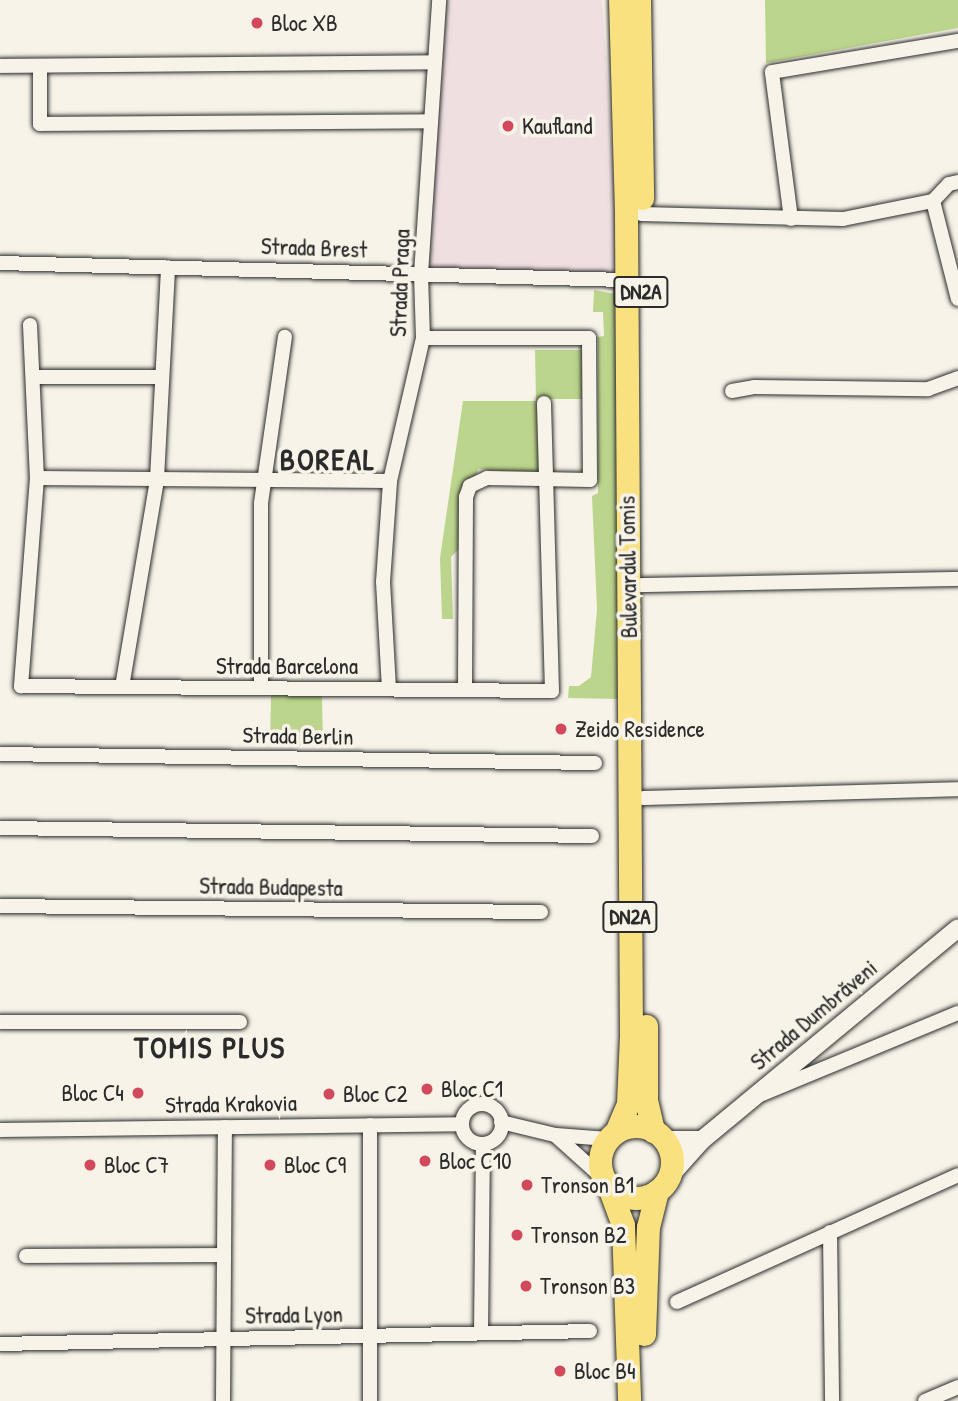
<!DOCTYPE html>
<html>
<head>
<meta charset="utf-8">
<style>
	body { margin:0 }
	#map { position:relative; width:958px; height:1401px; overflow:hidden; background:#f7f3e8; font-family:"Patrick Hand",sans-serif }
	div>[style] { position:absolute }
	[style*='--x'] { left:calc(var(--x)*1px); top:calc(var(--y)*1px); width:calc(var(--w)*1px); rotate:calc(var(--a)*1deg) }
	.built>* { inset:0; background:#efdfe1 }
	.green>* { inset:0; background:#bcd58c }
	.roads { filter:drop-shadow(0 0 2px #2b2b2b) drop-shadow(0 0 2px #2b2b2b) }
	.minor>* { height:14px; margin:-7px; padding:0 7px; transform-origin:7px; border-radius:7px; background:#f7f3e8 }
	.minor>.ring { margin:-7px; padding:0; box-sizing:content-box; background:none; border:14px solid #f7f3e8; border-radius:50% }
	.tertiary>* { height:18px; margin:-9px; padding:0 9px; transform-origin:9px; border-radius:9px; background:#f7f3e8 }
	.primary>* { height:23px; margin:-11.5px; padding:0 11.5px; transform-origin:11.5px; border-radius:11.5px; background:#fae180 }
	.primary>.ring { margin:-11.5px; padding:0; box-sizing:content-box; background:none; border:23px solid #fae180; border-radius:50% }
	.dots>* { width:19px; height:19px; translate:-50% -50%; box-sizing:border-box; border:4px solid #f7f3e8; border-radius:50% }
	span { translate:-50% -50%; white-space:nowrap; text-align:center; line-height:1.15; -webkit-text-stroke:7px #f7f3e8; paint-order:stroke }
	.shield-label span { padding:2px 5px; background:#f7f3e8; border:2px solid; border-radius:5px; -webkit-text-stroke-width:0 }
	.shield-label { font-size:21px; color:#2b2b2b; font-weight:700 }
	.poi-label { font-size:23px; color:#2b2b2b }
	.left { translate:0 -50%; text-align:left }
	.right { translate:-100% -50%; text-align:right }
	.street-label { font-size:23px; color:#2b2b2b }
	.district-label { font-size:30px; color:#2b2b2b; font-weight:700; letter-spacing:2px }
</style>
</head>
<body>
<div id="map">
	<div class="built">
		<i style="clip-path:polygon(433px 0,602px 0,621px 277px,416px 269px)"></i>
	</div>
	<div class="green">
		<i style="clip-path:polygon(765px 0,958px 0,958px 28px,766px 63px)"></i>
		<i style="clip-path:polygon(594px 290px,615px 294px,620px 699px,568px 698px,569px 686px,579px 686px,591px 677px,597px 609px,592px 496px,598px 493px,598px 337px,604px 336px,603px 312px,593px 312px)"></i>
		<i style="clip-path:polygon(535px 350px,582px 350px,587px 355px,586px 399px,540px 399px,540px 475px,478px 469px,459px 549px,451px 557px,453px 619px,442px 619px,440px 558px,463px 401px,536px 401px)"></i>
		<i style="clip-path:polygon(271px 694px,322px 695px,323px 746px,270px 744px)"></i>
	</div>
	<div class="roads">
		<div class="minor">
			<i style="--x:0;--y:66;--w:435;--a:-0.5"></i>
			<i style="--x:40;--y:66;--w:58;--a:90"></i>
			<i style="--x:40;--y:124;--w:391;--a:-0.4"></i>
			<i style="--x:933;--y:201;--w:101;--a:75.7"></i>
			<i style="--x:641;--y:214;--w:202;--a:1.4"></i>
			<i style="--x:843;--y:219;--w:92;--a:-11.3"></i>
			<i style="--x:933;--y:201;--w:23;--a:-47"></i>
			<i style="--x:949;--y:184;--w:9;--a:-13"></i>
			<i style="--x:791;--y:219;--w:148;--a:-97.4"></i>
			<i style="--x:772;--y:72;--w:189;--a:-9.5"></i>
			<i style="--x:0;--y:263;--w:626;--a:1.56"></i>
			<i style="--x:30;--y:325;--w:153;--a:87.4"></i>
			<i style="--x:37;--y:478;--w:209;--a:94.4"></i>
			<i style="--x:21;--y:686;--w:531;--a:0.54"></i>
			<i style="--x:552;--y:691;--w:288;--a:-91.6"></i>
			<i style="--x:423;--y:338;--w:166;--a:0"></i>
			<i style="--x:589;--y:338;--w:142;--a:89.6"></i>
			<i style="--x:590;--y:480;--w:103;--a:-178.9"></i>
			<i style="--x:487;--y:478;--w:19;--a:155"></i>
			<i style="--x:470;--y:486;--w:12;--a:110"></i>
			<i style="--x:466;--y:497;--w:193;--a:90.3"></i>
			<i style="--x:35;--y:377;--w:127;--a:0"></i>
			<i style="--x:732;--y:391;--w:22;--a:-10"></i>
			<i style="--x:754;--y:387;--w:174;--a:0.7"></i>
			<i style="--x:928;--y:389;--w:32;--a:-20"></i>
			<i style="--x:37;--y:478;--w:353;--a:0.5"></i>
			<i style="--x:641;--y:585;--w:317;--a:-1.1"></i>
			<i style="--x:122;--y:687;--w:211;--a:-80.4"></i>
			<i style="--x:157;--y:479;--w:212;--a:-87"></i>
			<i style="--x:261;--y:688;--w:185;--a:-90"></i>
			<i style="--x:261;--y:503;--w:168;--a:-81.8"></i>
			<i style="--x:389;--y:689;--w:107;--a:-93.2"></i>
			<i style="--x:383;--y:582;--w:101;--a:-86"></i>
			<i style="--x:390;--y:481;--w:147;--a:-77"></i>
			<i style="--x:423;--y:338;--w:64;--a:-91.8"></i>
			<i style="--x:421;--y:274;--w:275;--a:-86.2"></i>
			<i style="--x:0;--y:754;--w:595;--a:0.87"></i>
			<i style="--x:643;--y:798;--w:315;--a:-1.6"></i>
			<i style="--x:0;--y:828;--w:592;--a:0.77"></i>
			<i style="--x:0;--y:906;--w:541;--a:0.64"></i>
			<i style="--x:0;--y:1022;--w:240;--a:0"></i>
			<i style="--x:762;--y:1094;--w:212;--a:-22.5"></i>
			<i class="ring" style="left:462px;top:1104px;width:26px;height:26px"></i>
			<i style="--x:501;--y:1122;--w:56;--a:13.5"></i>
			<i style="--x:555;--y:1135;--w:64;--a:41.9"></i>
			<i style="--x:0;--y:1130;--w:462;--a:-0.7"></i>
			<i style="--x:556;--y:1135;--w:52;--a:4.4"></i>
			<i style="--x:830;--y:1232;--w:169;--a:89.3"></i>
			<i style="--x:26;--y:1256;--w:198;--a:-0.3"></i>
			<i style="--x:677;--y:1302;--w:308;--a:-24.3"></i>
			<i style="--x:481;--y:1333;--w:189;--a:-89.4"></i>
			<i style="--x:0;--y:1344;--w:590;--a:-1.26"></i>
			<i style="--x:223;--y:1401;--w:274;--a:-89.6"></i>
			<i style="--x:370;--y:1401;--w:276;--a:-90"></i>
			<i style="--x:925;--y:1401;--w:36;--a:-23"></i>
		</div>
		<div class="tertiary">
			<i style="--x:664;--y:1140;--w:38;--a:0"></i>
			<i style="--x:668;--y:1178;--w:51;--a:-48.2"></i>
			<i style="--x:702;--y:1140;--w:332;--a:-39.6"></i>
		</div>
		<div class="primary">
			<i style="--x:639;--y:0;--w:198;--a:89.1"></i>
			<i style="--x:646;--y:1026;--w:74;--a:90"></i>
			<i style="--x:646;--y:1100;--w:32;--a:77"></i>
			<i class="ring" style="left:600px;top:1126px;width:49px;height:49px"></i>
			<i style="--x:616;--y:1132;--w:30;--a:-67"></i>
			<i style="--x:628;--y:1104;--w:69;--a:-87.5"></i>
			<i style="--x:631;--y:1035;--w:823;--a:-90.35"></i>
			<i style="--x:626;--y:212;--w:212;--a:-91.6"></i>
			<i style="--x:609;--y:1187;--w:40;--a:69.8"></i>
			<i style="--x:623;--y:1225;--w:176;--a:88"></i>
			<i style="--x:644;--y:1334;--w:107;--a:-87.9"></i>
			<i style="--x:648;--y:1227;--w:37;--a:-76"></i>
		</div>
	</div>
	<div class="dots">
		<i style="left:257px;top:23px;background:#d1495b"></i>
		<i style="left:508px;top:126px;background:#d1495b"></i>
		<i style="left:561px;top:729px;background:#d1495b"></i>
		<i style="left:427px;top:1089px;background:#d1495b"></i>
		<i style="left:138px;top:1093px;background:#d1495b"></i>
		<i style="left:329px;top:1094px;background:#d1495b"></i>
		<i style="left:425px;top:1161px;background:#d1495b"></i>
		<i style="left:90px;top:1165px;background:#d1495b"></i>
		<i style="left:270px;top:1165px;background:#d1495b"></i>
		<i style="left:527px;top:1185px;background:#d1495b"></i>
		<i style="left:517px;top:1235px;background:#d1495b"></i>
		<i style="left:526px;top:1286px;background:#d1495b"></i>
		<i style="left:560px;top:1371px;background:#d1495b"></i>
	</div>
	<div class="shield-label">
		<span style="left:641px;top:292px">DN2A</span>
		<span style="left:630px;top:917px">DN2A</span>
	</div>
	<div class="poi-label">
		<span class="left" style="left:271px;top:23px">Bloc XB</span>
		<span class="left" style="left:522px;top:126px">Kaufland</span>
		<span class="left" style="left:575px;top:729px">Zeido Residence</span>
		<span class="left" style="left:441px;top:1089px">Bloc C1</span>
		<span class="right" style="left:124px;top:1093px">Bloc C4</span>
		<span class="left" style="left:343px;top:1094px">Bloc C2</span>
		<span class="left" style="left:439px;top:1161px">Bloc C10</span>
		<span class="left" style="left:104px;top:1165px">Bloc C7</span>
		<span class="left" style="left:284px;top:1165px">Bloc C9</span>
		<span class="left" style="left:541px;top:1185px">Tronson B1</span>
		<span class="left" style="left:531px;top:1235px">Tronson B2</span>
		<span class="left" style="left:540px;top:1286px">Tronson B3</span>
		<span class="left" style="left:574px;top:1371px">Bloc B4</span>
	</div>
	<div class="street-label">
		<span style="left:314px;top:248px;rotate:2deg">Strada Brest</span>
		<span style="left:400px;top:283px;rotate:-88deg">Strada Praga</span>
		<span style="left:628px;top:567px;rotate:-91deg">Bulevardul Tomis</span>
		<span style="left:287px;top:666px">Strada Barcelona</span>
		<span style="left:298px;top:736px;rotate:1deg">Strada Berlin</span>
		<span style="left:271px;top:887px;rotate:1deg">Strada Budapesta</span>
		<span style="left:814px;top:1015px;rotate:-40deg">Strada Dumbrăveni</span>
		<span style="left:231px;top:1104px;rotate:-1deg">Strada Krakovia</span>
		<span style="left:294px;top:1315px;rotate:-1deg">Strada Lyon</span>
	</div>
	<div class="district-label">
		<span style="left:328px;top:459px">BOREAL</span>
		<span style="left:210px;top:1047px">TOMIS PLUS</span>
	</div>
</div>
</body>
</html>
